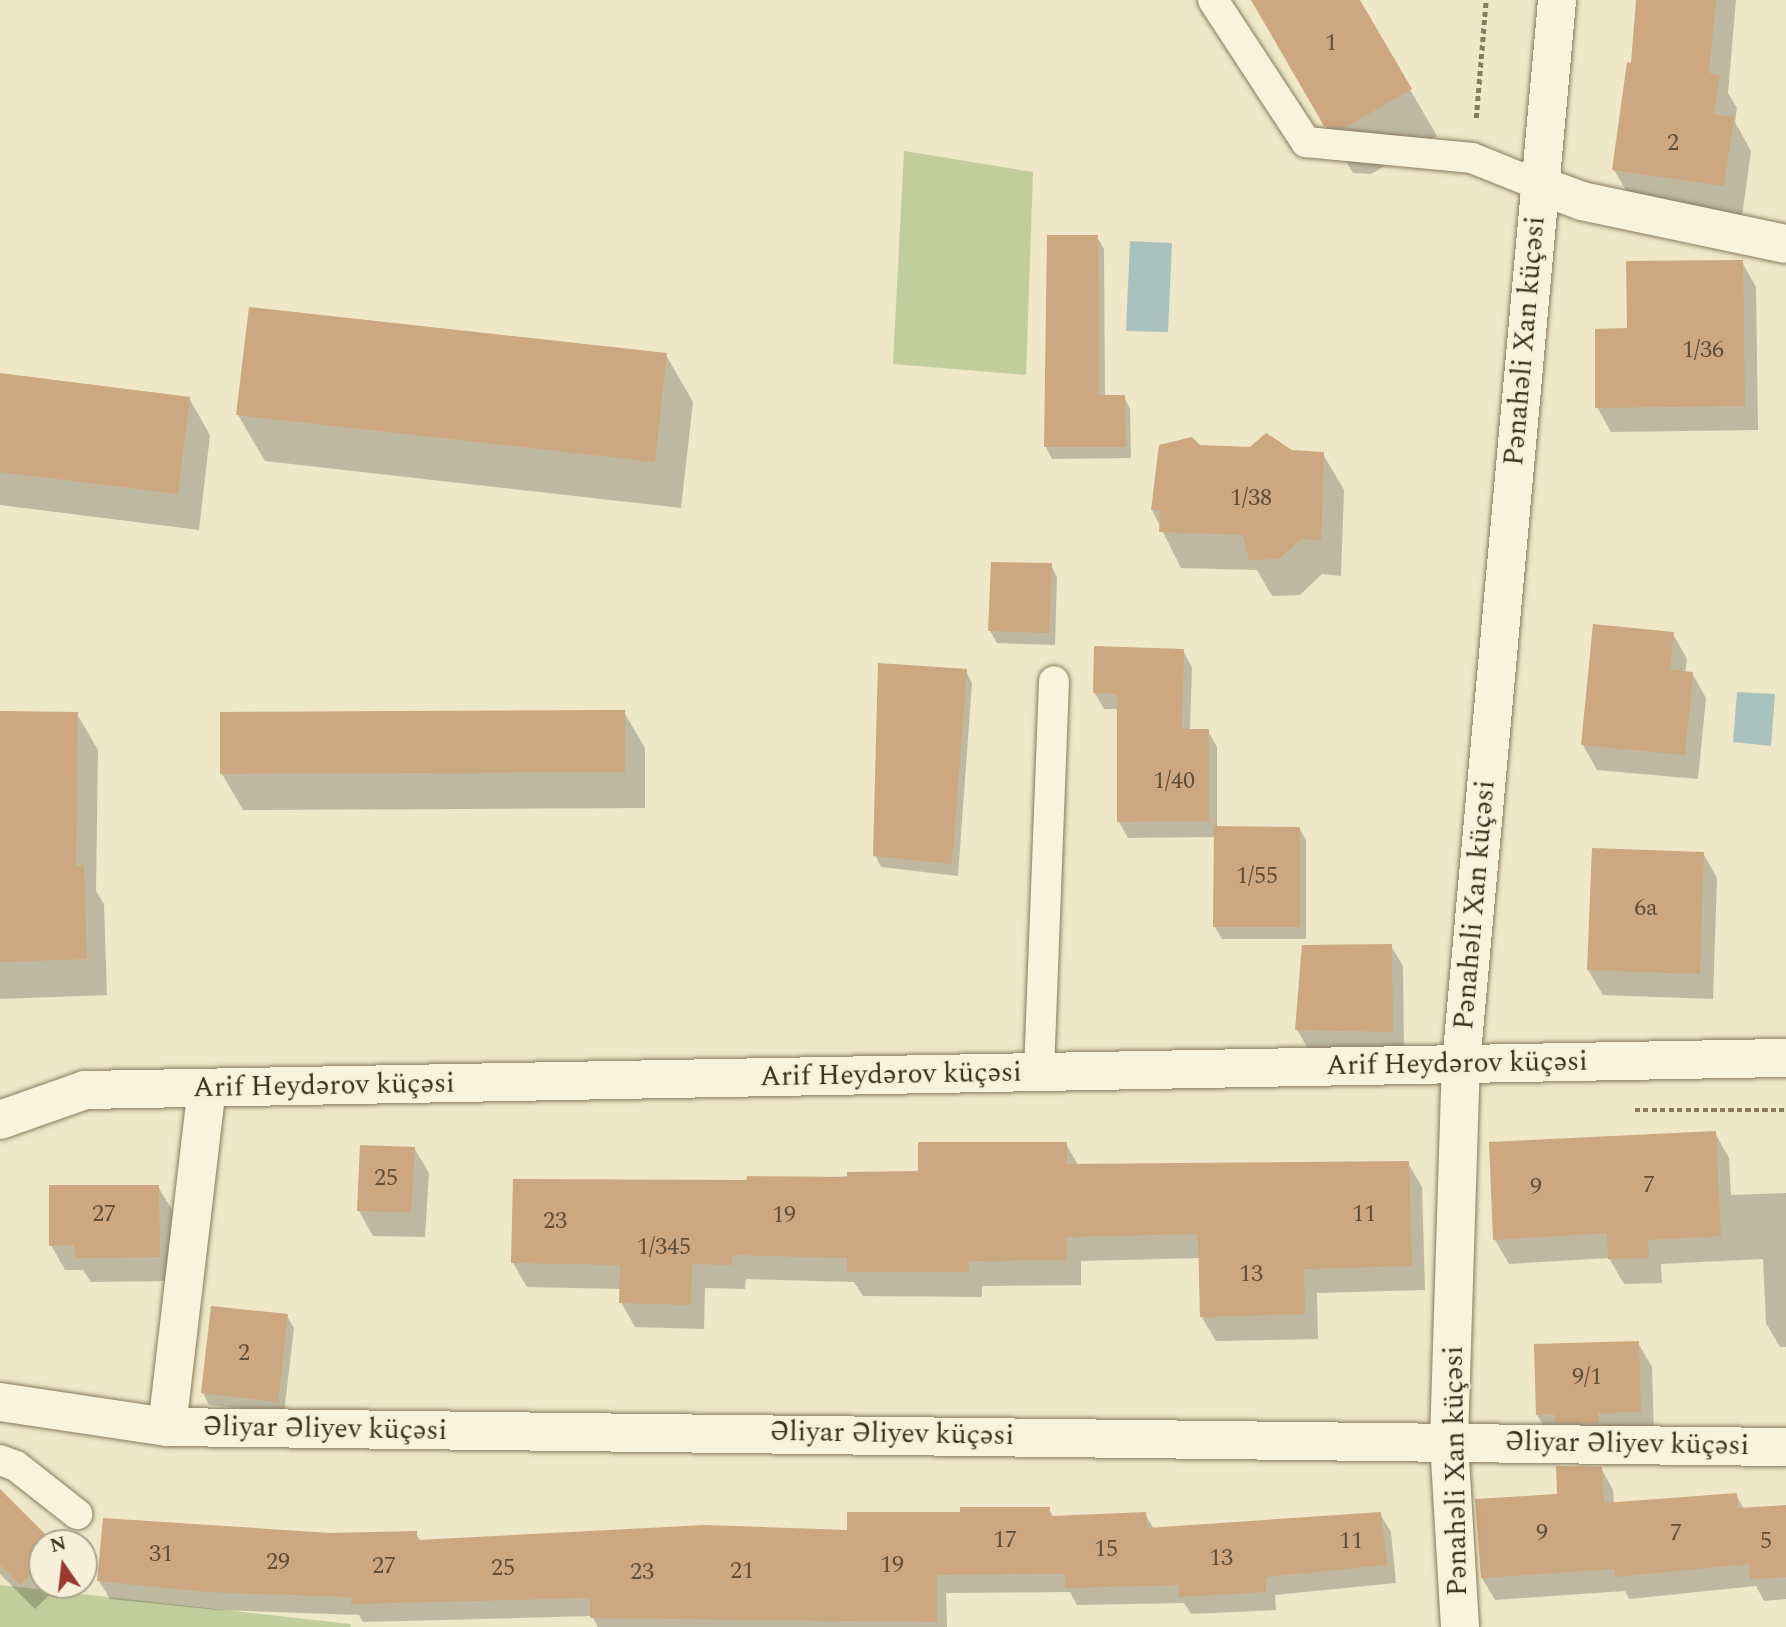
<!DOCTYPE html>
<html>
<head>
<meta charset="utf-8">
<style>
	body { margin:0 }
	#map { position:relative; width:1786px; height:1627px; overflow:hidden; background:#eee7c8; font-family:Spectral,serif }
	div>[style] { position:absolute }
	[style*='--x'] { left:calc(var(--x)*1px); top:calc(var(--y)*1px); width:calc(var(--w)*1px); rotate:calc(var(--a)*1deg) }
	.green>* { inset:0; background:#c2cd9c }
	.water>* { inset:0; background:#a9c2be }
	.shadow>* { inset:0; background:#0003 }
	.building>* { inset:0; background:#cca77f }
	.path>* { height:4.5px; margin-top:-2.25px; transform-origin:0; background:repeating-linear-gradient(90deg,#8a7a5d 0 5px,transparent 0 8.5px) }
	.roads { filter:drop-shadow(0 0 2px #8a7a5d) drop-shadow(0 0 2px #8a7a5d) }
	.lane>* { height:30px; margin:-15px; padding:0 15px; transform-origin:15px; border-radius:15px; background:#f9f3dc }
	.street>* { height:38px; margin:-19px; padding:0 19px; transform-origin:19px; border-radius:19px; background:#f9f3dc }
	.secondary>* { height:38px; margin:-19px; padding:0 19px; transform-origin:19px; border-radius:19px; background:#f9f3dc }
	span { translate:-50% -50%; white-space:nowrap; text-align:center; line-height:1.15; -webkit-text-stroke:5px #f6f0d8; paint-order:stroke }
	.number-label { font-size:24px; color:#5f4e38 }
	.number-label span { -webkit-text-stroke-width:0 }
	.street-label { font-size:28px; color:#3b3021 }
	.north { position:absolute; left:28px; top:1529px; width:70px; height:70px; box-sizing:border-box; background:#f6f0d8; border:2px solid #aba38f; border-radius:50%; rotate:346deg; font-size:19px; font-weight:700; line-height:28px; text-align:center; color:#3b3021 }
	.north::after { content:''; display:block; margin:auto; width:24px; height:32px; background:#99382e; clip-path:polygon(50% 0,100% 100%,50% 72%,0 100%) }
</style>
</head>
<body>
<div id="map">
	<div class="green">
		<i style="clip-path:polygon(904px 151px,1033px 172px,1026px 375px,893px 364px)"></i>
		<i style="clip-path:polygon(0 1585px,350px 1624px,351px 1627px,0 1627px)"></i>
	</div>
	<div class="water">
		<i style="clip-path:polygon(1130px 241px,1172px 243px,1168px 332px,1126px 331px)"></i>
		<i style="clip-path:polygon(1737px 692px,1775px 694px,1771px 746px,1733px 742px)"></i>
	</div>
	<div class="shadow">
		<i style="clip-path:polygon(1253px 0,1358px 0,1437px 136px,1371px 174px,1353px 173px)"></i>
		<i style="clip-path:polygon(1638px 0,1736px 0,1728px 93px,1737px 108px,1735px 122px,1751px 151px,1742px 217px,1633px 202px,1614px 170px,1633px 65px)"></i>
		<i style="clip-path:polygon(1097px 237px,1104px 249px,1105px 397px,1124px 397px,1130px 409px,1131px 458px,1052px 459px,1046px 447px)"></i>
		<i style="clip-path:polygon(1742px 262px,1756px 287px,1758px 430px,1611px 432px,1597px 407px,1629px 330px)"></i>
		<i style="clip-path:polygon(666px 355px,693px 402px,681px 508px,265px 461px,238px 415px)"></i>
		<i style="clip-path:polygon(0 375px,189px 398px,210px 435px,199px 530px,0 505px)"></i>
		<i style="clip-path:polygon(1199px 447px,1323px 454px,1344px 490px,1341px 576px,1322px 574px,1300px 595px,1272px 596px,1257px 570px,1181px 568px,1152px 510px)"></i>
		<i style="clip-path:polygon(1051px 565px,1057px 577px,1055px 645px,997px 643px,990px 631px)"></i>
		<i style="clip-path:polygon(1673px 634px,1687px 659px,1685px 673px,1692px 673px,1706px 698px,1698px 779px,1597px 770px,1583px 745px)"></i>
		<i style="clip-path:polygon(1183px 651px,1192px 667px,1190px 731px,1208px 731px,1217px 747px,1217px 828px,1299px 828px,1306px 840px,1306px 939px,1222px 939px,1215px 927px,1215px 837px,1128px 838px,1119px 822px,1118px 709px,1104px 709px,1094px 692px)"></i>
		<i style="clip-path:polygon(966px 671px,972px 683px,958px 876px,881px 867px,875px 855px)"></i>
		<i style="clip-path:polygon(624px 712px,645px 748px,645px 808px,243px 810px,222px 774px)"></i>
		<i style="clip-path:polygon(0 713px,77px 714px,98px 750px,96px 891px,104px 904px,107px 995px,0 999px)"></i>
		<i style="clip-path:polygon(1703px 853px,1717px 878px,1713px 999px,1603px 995px,1588px 970px)"></i>
		<i style="clip-path:polygon(1391px 946px,1403px 966px,1404px 1052px,1309px 1050px,1297px 1030px)"></i>
		<i style="clip-path:polygon(1715px 1133px,1729px 1158px,1731px 1195px,1786px 1193px,1786px 1347px,1780px 1347px,1766px 1323px,1763px 1259px,1661px 1264px,1662px 1283px,1624px 1284px,1609px 1258px,1509px 1264px,1495px 1240px)"></i>
		<i style="clip-path:polygon(1066px 1144px,1078px 1165px,1408px 1163px,1422px 1187px,1425px 1290px,1317px 1293px,1318px 1339px,1216px 1341px,1201px 1316px,1200px 1258px,1081px 1261px,1081px 1285px,982px 1286px,982px 1297px,863px 1296px,854px 1282px,746px 1279px,745px 1289px,705px 1288px,704px 1329px,635px 1327px,621px 1302px,621px 1289px,527px 1287px,513px 1263px,748px 1181px,920px 1173px)"></i>
		<i style="clip-path:polygon(414px 1148px,429px 1173px,425px 1237px,373px 1236px,359px 1211px)"></i>
		<i style="clip-path:polygon(158px 1187px,173px 1211px,173px 1281px,91px 1282px,83px 1270px,65px 1270px,51px 1245px)"></i>
		<i style="clip-path:polygon(287px 1316px,294px 1328px,284px 1413px,209px 1405px,203px 1393px)"></i>
		<i style="clip-path:polygon(1638px 1343px,1652px 1367px,1654px 1436px,1552px 1439px,1537px 1415px)"></i>
		<i style="clip-path:polygon(1601px 1468px,1613px 1490px,1614px 1504px,1736px 1495px,1744px 1509px,1786px 1507px,1786px 1599px,1764px 1601px,1756px 1586px,1629px 1599px,1625px 1591px,1495px 1600px,1482px 1578px,1477px 1501px,1558px 1496px)"></i>
		<i style="clip-path:polygon(0 1509px,52px 1543px,42px 1543px,42px 1585px,60px 1585px,35px 1609px,0 1574px)"></i>
		<i style="clip-path:polygon(1049px 1509px,1054px 1518px,1145px 1514px,1154px 1529px,1380px 1514px,1391px 1532px,1396px 1583px,1275px 1595px,1276px 1610px,1191px 1614px,1184px 1603px,1077px 1605px,1070px 1592px,946px 1593px,947px 1627px,598px 1627px,592px 1616px,363px 1622px,359px 1615px,217px 1610px,110px 1599px,99px 1581px,330px 1535px,416px 1533px,421px 1542px,849px 1532px,962px 1514px)"></i>
	</div>
	<div class="building">
		<i style="clip-path:polygon(1251px 0,1360px 0,1412px 89px,1344px 128px,1324px 126px)"></i>
		<i style="clip-path:polygon(1636px 0,1716px 0,1709px 73px,1720px 75px,1714px 114px,1734px 117px,1724px 186px,1612px 170px,1627px 62px,1631px 63px)"></i>
		<i style="clip-path:polygon(1047px 235px,1098px 235px,1099px 395px,1125px 395px,1126px 447px,1044px 447px)"></i>
		<i style="clip-path:polygon(1743px 260px,1745px 406px,1595px 408px,1595px 329px,1627px 328px,1626px 261px)"></i>
		<i style="clip-path:polygon(249px 307px,667px 353px,655px 462px,236px 415px)"></i>
		<i style="clip-path:polygon(0 373px,190px 397px,178px 494px,0 472px)"></i>
		<i style="clip-path:polygon(1266px 433px,1292px 450px,1324px 452px,1321px 540px,1301px 539px,1279px 559px,1249px 560px,1243px 535px,1159px 532px,1160px 510px,1151px 510px,1159px 445px,1192px 437px,1200px 445px,1250px 447px)"></i>
		<i style="clip-path:polygon(991px 562px,1052px 563px,1049px 633px,988px 631px)"></i>
		<i style="clip-path:polygon(1593px 624px,1674px 632px,1670px 670px,1693px 672px,1685px 755px,1581px 745px)"></i>
		<i style="clip-path:polygon(1094px 646px,1184px 649px,1182px 729px,1209px 729px,1209px 821px,1117px 822px,1117px 694px,1093px 693px)"></i>
		<i style="clip-path:polygon(878px 663px,967px 669px,952px 864px,873px 856px)"></i>
		<i style="clip-path:polygon(625px 710px,625px 772px,220px 774px,220px 712px)"></i>
		<i style="clip-path:polygon(0 711px,78px 712px,76px 866px,84px 865px,87px 959px,0 962px)"></i>
		<i style="clip-path:polygon(1214px 826px,1300px 827px,1300px 927px,1213px 927px)"></i>
		<i style="clip-path:polygon(1592px 848px,1704px 852px,1700px 974px,1587px 970px)"></i>
		<i style="clip-path:polygon(1392px 944px,1393px 1032px,1295px 1030px,1302px 945px)"></i>
		<i style="clip-path:polygon(1716px 1131px,1721px 1236px,1648px 1240px,1649px 1258px,1608px 1259px,1607px 1233px,1493px 1240px,1489px 1142px)"></i>
		<i style="clip-path:polygon(918px 1142px,1067px 1142px,1067px 1164px,1409px 1161px,1412px 1266px,1304px 1269px,1305px 1314px,1200px 1317px,1198px 1234px,1067px 1237px,1067px 1260px,969px 1261px,969px 1272px,847px 1272px,847px 1258px,732px 1255px,732px 1265px,692px 1264px,691px 1305px,619px 1303px,620px 1265px,511px 1263px,513px 1179px,746px 1180px,747px 1176px,847px 1177px,847px 1172px,918px 1171px)"></i>
		<i style="clip-path:polygon(360px 1145px,415px 1147px,411px 1212px,357px 1211px)"></i>
		<i style="clip-path:polygon(49px 1185px,159px 1185px,160px 1257px,75px 1258px,74px 1245px,49px 1246px)"></i>
		<i style="clip-path:polygon(211px 1306px,288px 1314px,278px 1402px,201px 1393px)"></i>
		<i style="clip-path:polygon(1639px 1341px,1641px 1412px,1598px 1413px,1599px 1423px,1554px 1422px,1554px 1414px,1536px 1415px,1534px 1344px)"></i>
		<i style="clip-path:polygon(1556px 1466px,1602px 1467px,1604px 1503px,1737px 1493px,1738px 1508px,1786px 1505px,1786px 1577px,1750px 1579px,1749px 1564px,1615px 1577px,1614px 1569px,1481px 1578px,1475px 1499px,1557px 1494px)"></i>
		<i style="clip-path:polygon(0 1489px,54px 1543px,42px 1543px,42px 1564px,20px 1585px,0 1565px)"></i>
		<i style="clip-path:polygon(960px 1507px,1050px 1507px,1050px 1516px,1146px 1512px,1147px 1528px,1381px 1512px,1387px 1565px,1266px 1577px,1266px 1592px,1179px 1597px,1178px 1585px,1065px 1588px,1065px 1574px,937px 1575px,937px 1622px,590px 1618px,590px 1598px,351px 1604px,351px 1597px,206px 1592px,97px 1581px,103px 1518px,330px 1533px,417px 1531px,417px 1540px,705px 1525px,847px 1530px,847px 1512px,960px 1512px)"></i>
	</div>
	<div class="path">
		<i style="--x:1476;--y:118;--w:118;--a:-85.2"></i>
		<i style="--x:1635;--y:1110;--w:151;--a:0"></i>
	</div>
	<div class="roads">
		<div class="lane">
			<i style="--x:1213;--y:0;--w:170;--a:56.8"></i>
			<i style="--x:1306;--y:142;--w:167;--a:5.5"></i>
			<i style="--x:1472;--y:158;--w:72;--a:21.9"></i>
			<i style="--x:1039;--y:1072;--w:391;--a:-87.8"></i>
			<i style="--x:0;--y:1460;--w:17;--a:21"></i>
			<i style="--x:16;--y:1466;--w:78;--a:38.2"></i>
		</div>
		<div class="street">
			<i style="--x:1539;--y:185;--w:46;--a:20.4"></i>
			<i style="--x:1582;--y:201;--w:208;--a:11.9"></i>
			<i style="--x:0;--y:1120;--w:90;--a:-19.4"></i>
			<i style="--x:85;--y:1090;--w:1701;--a:-1.08"></i>
			<i style="--x:0;--y:1402;--w:169;--a:8.5"></i>
			<i style="--x:167;--y:1427;--w:1619;--a:0.71"></i>
			<i style="--x:167;--y:1427;--w:341;--a:-83.3"></i>
			<i style="--x:1460;--y:1627;--w:187;--a:-93.4"></i>
			<i style="--x:1449;--y:1440;--w:376;--a:-88.2"></i>
		</div>
		<div class="secondary">
			<i style="--x:1461;--y:1064;--w:1068;--a:-84.84"></i>
		</div>
	</div>
	<div class="number-label">
		<span style="left:1331px;top:44px">1</span>
		<span style="left:1673px;top:144px">2</span>
		<span style="left:1703px;top:351px">1/36</span>
		<span style="left:1251px;top:499px">1/38</span>
		<span style="left:1174px;top:782px">1/40</span>
		<span style="left:1257px;top:877px">1/55</span>
		<span style="left:1646px;top:909px">6a</span>
		<span style="left:386px;top:1179px">25</span>
		<span style="left:1649px;top:1186px">7</span>
		<span style="left:1536px;top:1188px">9</span>
		<span style="left:104px;top:1215px">27</span>
		<span style="left:1364px;top:1215px">11</span>
		<span style="left:784px;top:1216px">19</span>
		<span style="left:555px;top:1222px">23</span>
		<span style="left:664px;top:1248px">1/345</span>
		<span style="left:1251px;top:1275px">13</span>
		<span style="left:244px;top:1354px">2</span>
		<span style="left:1587px;top:1378px">9/1</span>
		<span style="left:1542px;top:1534px">9</span>
		<span style="left:1676px;top:1534px">7</span>
		<span style="left:1005px;top:1541px">17</span>
		<span style="left:1351px;top:1542px">11</span>
		<span style="left:1766px;top:1542px">5</span>
		<span style="left:1106px;top:1550px">15</span>
		<span style="left:161px;top:1555px">31</span>
		<span style="left:1221px;top:1559px">13</span>
		<span style="left:278px;top:1563px">29</span>
		<span style="left:892px;top:1566px">19</span>
		<span style="left:384px;top:1567px">27</span>
		<span style="left:503px;top:1569px">25</span>
		<span style="left:742px;top:1572px">21</span>
		<span style="left:642px;top:1573px">23</span>
	</div>
	<div class="street-label">
		<span style="left:1525px;top:341px;rotate:-85deg">Pənahəli Xan küçəsi</span>
		<span style="left:1475px;top:905px;rotate:-85deg">Pənahəli Xan küçəsi</span>
		<span style="left:1457px;top:1064px;rotate:-1deg">Arif Heydərov küçəsi</span>
		<span style="left:891px;top:1075px;rotate:-1deg">Arif Heydərov küçəsi</span>
		<span style="left:324px;top:1086px;rotate:-1deg">Arif Heydərov küçəsi</span>
		<span style="left:325px;top:1429px;rotate:1deg">Əliyar Əliyev küçəsi</span>
		<span style="left:892px;top:1434px;rotate:1deg">Əliyar Əliyev küçəsi</span>
		<span style="left:1627px;top:1444px;rotate:1deg">Əliyar Əliyev küçəsi</span>
		<span style="left:1456px;top:1471px;rotate:-91deg">Pənahəli Xan küçəsi</span>
	</div>
	<div class="north">N</div>
</div>
</body>
</html>
